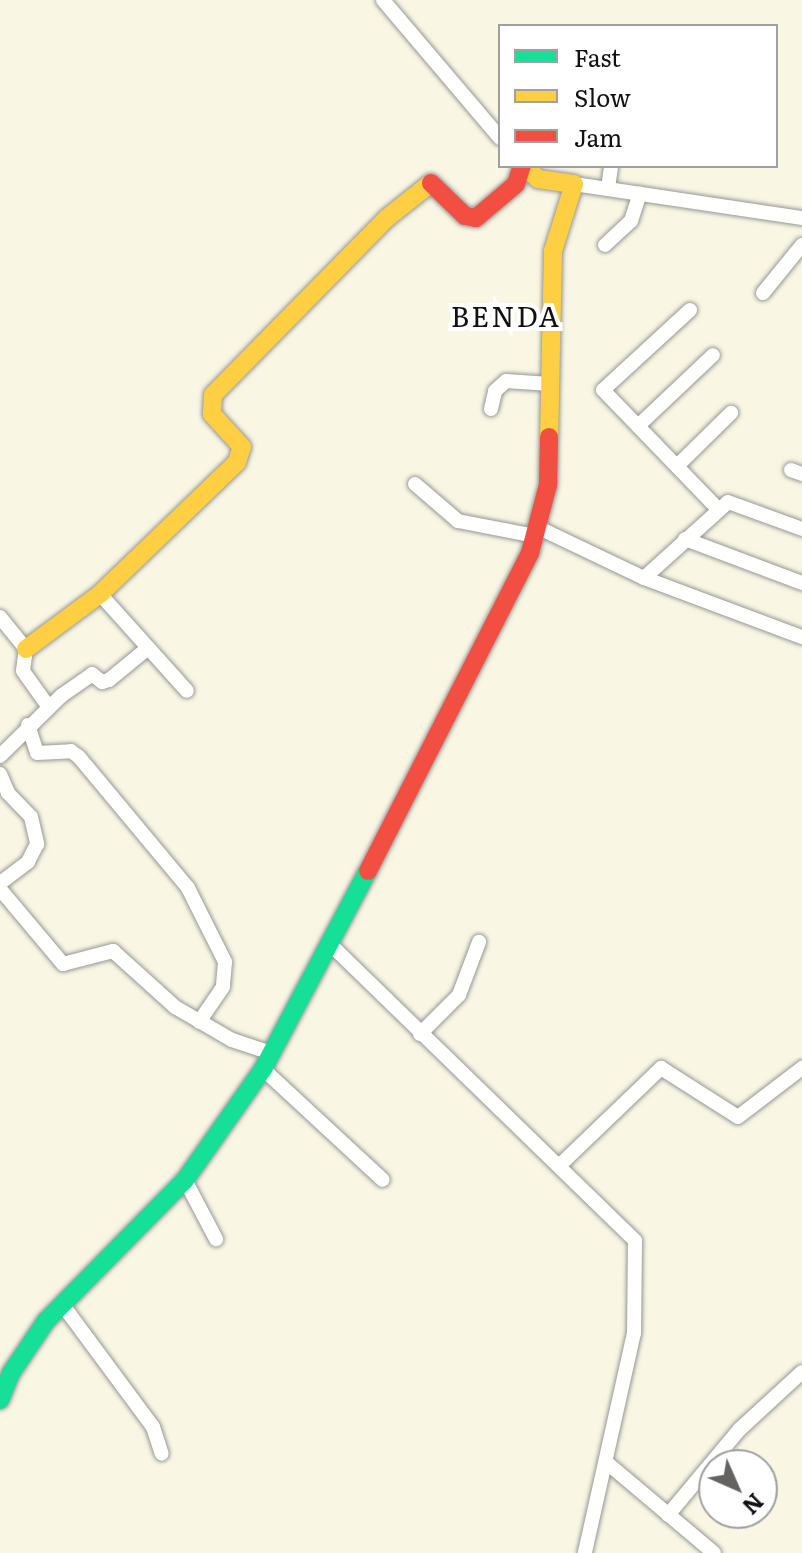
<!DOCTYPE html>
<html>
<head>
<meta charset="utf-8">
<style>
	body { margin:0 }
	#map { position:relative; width:802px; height:1553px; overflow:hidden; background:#fdfcf7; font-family:Literata,serif }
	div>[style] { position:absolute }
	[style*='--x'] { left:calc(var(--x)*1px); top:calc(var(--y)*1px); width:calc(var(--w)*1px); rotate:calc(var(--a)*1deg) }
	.farmland>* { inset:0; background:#f9f7e4 }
	.roads { filter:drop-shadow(0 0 2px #979795) drop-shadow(0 0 2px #979795) }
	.street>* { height:14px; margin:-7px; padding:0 7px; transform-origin:7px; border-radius:7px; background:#fffffe }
	.fast>* { height:18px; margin:-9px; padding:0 9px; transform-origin:9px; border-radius:9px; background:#16e098 }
	.slow>* { height:18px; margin:-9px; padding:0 9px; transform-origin:9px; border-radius:9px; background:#ffcf43 }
	.jam>* { height:18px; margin:-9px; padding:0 9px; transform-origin:9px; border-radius:9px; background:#f24e42 }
	span { translate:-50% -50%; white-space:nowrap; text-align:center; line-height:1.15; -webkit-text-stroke:8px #fff; paint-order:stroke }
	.quarter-label { font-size:28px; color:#111; letter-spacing:2px }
	.legend { position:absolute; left:498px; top:24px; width:280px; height:144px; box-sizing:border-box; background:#fff; border:2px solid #a0a0a0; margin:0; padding:10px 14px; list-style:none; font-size:24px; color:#111 }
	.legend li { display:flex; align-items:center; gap:16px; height:40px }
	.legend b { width:40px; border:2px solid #a0a0a0 }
	.north { position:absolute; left:698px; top:1449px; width:80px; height:80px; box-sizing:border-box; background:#fff; border:2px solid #a0a0a0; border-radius:50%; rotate:135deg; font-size:22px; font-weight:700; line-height:32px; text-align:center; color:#111 }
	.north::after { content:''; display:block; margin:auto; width:28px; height:36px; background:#646362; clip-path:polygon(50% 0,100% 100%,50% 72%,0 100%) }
</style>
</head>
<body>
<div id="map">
	<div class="farmland">
		<i style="clip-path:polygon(evenodd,0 0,802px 0,802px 1553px,0 1553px,0 0,500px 26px,776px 26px,776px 166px,500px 166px,500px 26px,0 0,714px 1465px,762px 1465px,762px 1513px,714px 1513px,714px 1465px)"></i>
	</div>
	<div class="roads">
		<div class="street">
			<i style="--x:383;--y:0;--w:181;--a:49.7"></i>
			<i style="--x:574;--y:184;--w:231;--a:8.5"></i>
			<i style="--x:608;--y:188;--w:22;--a:-82"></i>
			<i style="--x:605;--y:245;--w:35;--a:-43"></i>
			<i style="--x:631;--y:221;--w:29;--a:-72"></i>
			<i style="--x:763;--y:293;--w:62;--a:-50.9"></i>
			<i style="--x:690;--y:310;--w:118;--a:137.4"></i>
			<i style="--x:603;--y:390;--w:164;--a:46"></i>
			<i style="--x:491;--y:409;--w:18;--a:-77"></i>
			<i style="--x:495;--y:391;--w:15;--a:-42"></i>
			<i style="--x:506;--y:381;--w:44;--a:3.9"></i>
			<i style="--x:638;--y:426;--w:103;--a:-43.4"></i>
			<i style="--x:677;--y:466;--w:76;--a:-44.5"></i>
			<i style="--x:791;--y:470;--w:12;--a:20"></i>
			<i style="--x:415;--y:484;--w:57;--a:40.7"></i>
			<i style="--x:458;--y:521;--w:78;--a:11"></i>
			<i style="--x:537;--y:527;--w:119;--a:25.5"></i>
			<i style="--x:644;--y:578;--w:169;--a:20.5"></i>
			<i style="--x:685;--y:539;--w:125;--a:20.6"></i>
			<i style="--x:644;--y:578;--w:113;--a:-42.1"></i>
			<i style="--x:728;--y:502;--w:79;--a:20"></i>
			<i style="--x:100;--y:594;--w:130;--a:48.1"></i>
			<i style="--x:0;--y:617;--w:41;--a:50.9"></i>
			<i style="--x:26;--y:649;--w:22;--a:98"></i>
			<i style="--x:23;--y:671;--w:43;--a:54.5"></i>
			<i style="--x:28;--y:725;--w:29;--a:72"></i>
			<i style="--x:37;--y:753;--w:34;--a:-3"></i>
			<i style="--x:71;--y:751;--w:10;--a:37"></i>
			<i style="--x:79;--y:757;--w:170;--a:50.2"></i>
			<i style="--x:188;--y:888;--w:83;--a:63.4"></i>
			<i style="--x:225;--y:962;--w:25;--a:95"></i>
			<i style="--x:223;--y:987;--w:42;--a:124.4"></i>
			<i style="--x:0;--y:756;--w:86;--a:-44.5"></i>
			<i style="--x:61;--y:696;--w:38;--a:-35"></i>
			<i style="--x:92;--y:674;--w:13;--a:39"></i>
			<i style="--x:102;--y:682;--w:7;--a:-16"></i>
			<i style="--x:109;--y:680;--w:50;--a:-39.4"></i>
			<i style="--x:0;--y:774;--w:21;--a:67"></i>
			<i style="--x:8;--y:793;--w:33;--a:46"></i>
			<i style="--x:31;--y:817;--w:28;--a:77"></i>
			<i style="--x:37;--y:844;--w:20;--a:117"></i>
			<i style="--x:28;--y:862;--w:35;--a:143"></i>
			<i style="--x:0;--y:889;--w:98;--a:50"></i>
			<i style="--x:63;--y:964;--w:52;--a:-14.6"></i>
			<i style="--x:113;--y:951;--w:84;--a:42.1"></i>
			<i style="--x:175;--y:1007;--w:66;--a:30.1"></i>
			<i style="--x:232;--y:1040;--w:41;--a:18.4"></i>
			<i style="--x:331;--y:945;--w:424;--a:44.2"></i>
			<i style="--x:635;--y:1241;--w:92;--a:90.6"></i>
			<i style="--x:634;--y:1333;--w:225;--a:102.6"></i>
			<i style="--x:420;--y:1034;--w:55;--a:-45"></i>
			<i style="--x:459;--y:995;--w:57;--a:-69.3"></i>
			<i style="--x:263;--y:1069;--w:163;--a:42.8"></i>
			<i style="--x:561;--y:1164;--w:139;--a:-43.8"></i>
			<i style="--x:661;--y:1068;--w:91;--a:32.5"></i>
			<i style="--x:738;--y:1117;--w:81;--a:-37.4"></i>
			<i style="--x:185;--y:1180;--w:67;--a:62.3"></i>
			<i style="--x:62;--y:1304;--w:153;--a:53.5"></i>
			<i style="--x:153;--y:1427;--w:28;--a:72"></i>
			<i style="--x:606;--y:1462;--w:141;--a:40.1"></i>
			<i style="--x:668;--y:1515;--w:112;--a:-50.1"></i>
			<i style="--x:740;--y:1429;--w:84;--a:-42.6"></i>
		</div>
		<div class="fast">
			<i style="--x:0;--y:1400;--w:29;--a:-68"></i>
			<i style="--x:11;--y:1373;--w:63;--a:-56.1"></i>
			<i style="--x:46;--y:1321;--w:198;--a:-45.4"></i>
			<i style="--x:185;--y:1180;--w:136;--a:-54.9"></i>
			<i style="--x:263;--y:1069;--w:224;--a:-62.1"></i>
		</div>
		<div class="slow">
			<i style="--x:525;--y:166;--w:18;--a:45"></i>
			<i style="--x:538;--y:179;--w:36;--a:8"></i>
			<i style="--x:574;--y:184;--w:70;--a:107.4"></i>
			<i style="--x:553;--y:251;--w:186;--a:91.2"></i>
			<i style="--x:26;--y:649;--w:92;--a:-36.6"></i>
			<i style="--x:100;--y:594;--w:190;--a:-43.9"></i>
			<i style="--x:237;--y:462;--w:16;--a:-72"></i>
			<i style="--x:242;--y:447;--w:45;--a:-132.3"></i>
			<i style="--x:212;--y:414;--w:19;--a:-87"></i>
			<i style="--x:213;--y:395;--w:248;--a:-45.5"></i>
			<i style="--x:387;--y:218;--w:56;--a:-38.5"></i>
		</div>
		<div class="jam">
			<i style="--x:431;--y:183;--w:47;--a:44.1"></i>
			<i style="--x:465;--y:216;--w:11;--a:10"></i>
			<i style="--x:476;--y:218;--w:52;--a:-40.4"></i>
			<i style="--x:516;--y:184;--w:19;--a:-72"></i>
			<i style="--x:368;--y:871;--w:357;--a:-63"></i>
			<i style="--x:530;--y:553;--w:70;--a:-75.2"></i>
			<i style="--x:548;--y:485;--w:48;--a:-88.8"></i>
		</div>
	</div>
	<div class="quarter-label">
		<span style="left:506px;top:315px">BENDA</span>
	</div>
	<ul class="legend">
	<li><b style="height:10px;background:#16e098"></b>Fast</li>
	<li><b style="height:10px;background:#ffcf43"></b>Slow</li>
	<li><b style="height:10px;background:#f24e42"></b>Jam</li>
	</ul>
	<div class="north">N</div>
</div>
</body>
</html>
